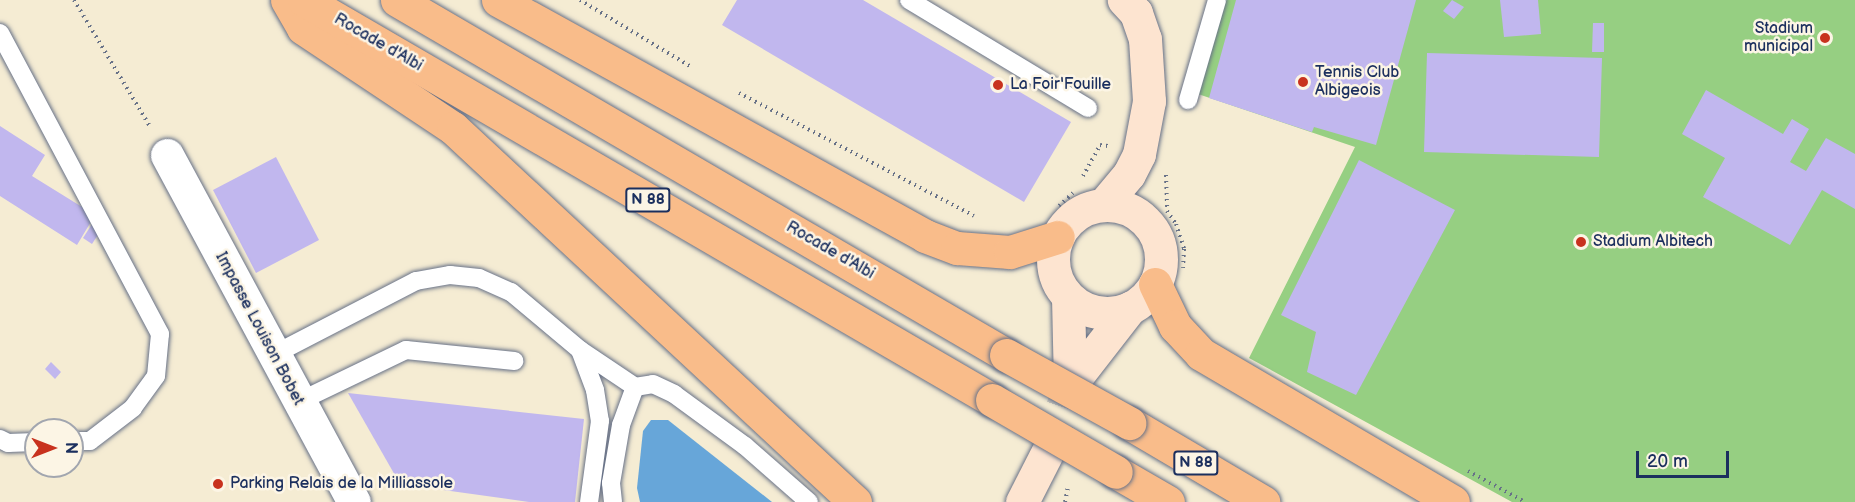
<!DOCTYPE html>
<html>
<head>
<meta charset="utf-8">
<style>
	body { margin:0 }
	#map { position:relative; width:1855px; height:502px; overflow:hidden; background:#f5ecd3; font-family:"Balsamiq Sans",sans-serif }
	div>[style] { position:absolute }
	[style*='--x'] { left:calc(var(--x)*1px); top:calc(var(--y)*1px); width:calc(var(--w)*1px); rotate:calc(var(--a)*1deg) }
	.green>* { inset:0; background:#96cf82 }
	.water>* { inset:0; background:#67a6d9 }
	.building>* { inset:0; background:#c1b7ee }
	.secondary-tunnel>* { height:33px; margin-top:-16.5px; transform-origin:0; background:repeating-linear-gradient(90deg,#c9c6bc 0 33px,transparent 0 49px) }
	.path>* { height:4px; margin-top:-2px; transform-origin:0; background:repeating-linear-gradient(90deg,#677187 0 1.5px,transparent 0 6px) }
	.roads { filter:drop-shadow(0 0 2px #677187) drop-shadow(0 0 2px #677187) }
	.lane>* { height:18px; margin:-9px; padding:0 9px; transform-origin:9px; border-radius:9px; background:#fff }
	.street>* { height:33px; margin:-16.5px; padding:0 16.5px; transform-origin:16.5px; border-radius:16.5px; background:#fff }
	.secondary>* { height:33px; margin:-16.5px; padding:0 16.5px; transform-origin:16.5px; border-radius:16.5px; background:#fde4d0 }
	.secondary>.ring { margin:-16.5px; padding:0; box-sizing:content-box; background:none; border:33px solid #fde4d0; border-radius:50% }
	.highway>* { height:33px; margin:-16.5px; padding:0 16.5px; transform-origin:16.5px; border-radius:16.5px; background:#f9bc8a }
	.bridges { filter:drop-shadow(0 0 2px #677187) drop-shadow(0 0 2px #677187) }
	.highway-bridge>* { height:33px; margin:-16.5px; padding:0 16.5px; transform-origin:16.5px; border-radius:16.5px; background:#f9bc8a }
	.dots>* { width:16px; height:16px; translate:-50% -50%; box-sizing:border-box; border:3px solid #fcf5e5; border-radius:50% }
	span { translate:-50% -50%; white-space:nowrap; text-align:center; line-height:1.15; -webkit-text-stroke:5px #fcf5e5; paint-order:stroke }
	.shield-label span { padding:2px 4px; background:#fcf5e5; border:2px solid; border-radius:4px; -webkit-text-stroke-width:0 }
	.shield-label { font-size:15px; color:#1b2f5e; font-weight:700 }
	.poi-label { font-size:16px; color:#1b2f5e }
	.right { translate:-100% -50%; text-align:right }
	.left { translate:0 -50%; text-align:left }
	.street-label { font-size:16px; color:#1b2f5e }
	.north { position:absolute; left:24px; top:418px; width:60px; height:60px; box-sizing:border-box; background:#fcf5e5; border:2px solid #a2a6af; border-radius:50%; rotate:90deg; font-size:16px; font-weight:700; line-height:24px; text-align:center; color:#1b2f5e }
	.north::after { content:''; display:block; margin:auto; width:21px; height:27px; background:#c8321e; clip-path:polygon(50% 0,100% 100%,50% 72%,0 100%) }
	.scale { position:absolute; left:1636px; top:451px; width:93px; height:27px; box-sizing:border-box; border:3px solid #1b2f5e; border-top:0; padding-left:8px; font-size:18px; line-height:21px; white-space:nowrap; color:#1b2f5e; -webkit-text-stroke:4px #fcf5e5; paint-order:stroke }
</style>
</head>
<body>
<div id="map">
	<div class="green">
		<i style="clip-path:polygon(1217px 0,1855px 0,1855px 502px,1512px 502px,1249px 358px,1355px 147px,1198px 94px)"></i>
	</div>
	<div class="water">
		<i style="clip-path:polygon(651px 420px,668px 420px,772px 502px,640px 502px,637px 488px,643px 431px)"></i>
	</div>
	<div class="building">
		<i style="clip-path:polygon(737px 0,863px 0,1071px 122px,1024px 202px,722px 25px)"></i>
		<i style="clip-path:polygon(1236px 0,1416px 0,1376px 145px,1314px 127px,1312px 132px,1209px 98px)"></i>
		<i style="clip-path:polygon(1452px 0,1464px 7px,1454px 19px,1443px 11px)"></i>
		<i style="clip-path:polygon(1500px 0,1538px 0,1541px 34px,1504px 37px)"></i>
		<i style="clip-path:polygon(1593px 23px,1604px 23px,1604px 52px,1592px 52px)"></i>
		<i style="clip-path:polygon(1427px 53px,1602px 58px,1599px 157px,1424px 152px)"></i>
		<i style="clip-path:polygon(1706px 90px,1783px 134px,1792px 119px,1809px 129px,1790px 162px,1806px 171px,1826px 138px,1855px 154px,1855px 209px,1822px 190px,1790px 245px,1703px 197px,1725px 158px,1682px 134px)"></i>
		<i style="clip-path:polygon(0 126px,45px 155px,32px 176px,95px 215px,77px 245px,0 196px)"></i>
		<i style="clip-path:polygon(276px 157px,319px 240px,256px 273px,213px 190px)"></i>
		<i style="clip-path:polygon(1359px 160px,1455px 210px,1356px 395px,1307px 372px,1316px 332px,1281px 315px)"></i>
		<i style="clip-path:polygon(94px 221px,103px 227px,92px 244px,83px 238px)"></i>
		<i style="clip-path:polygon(51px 362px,61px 372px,55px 379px,45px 369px)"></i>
		<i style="clip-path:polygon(348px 393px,584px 419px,575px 502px,529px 502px,400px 484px)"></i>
	</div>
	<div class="secondary-tunnel">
		<i style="--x:1047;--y:453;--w:72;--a:-71.3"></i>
	</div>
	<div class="path">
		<i style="--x:74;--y:0;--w:149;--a:59"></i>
		<i style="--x:580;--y:0;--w:128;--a:31"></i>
		<i style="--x:739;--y:93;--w:265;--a:27.6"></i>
		<i style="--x:1166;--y:175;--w:36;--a:88"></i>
		<i style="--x:1167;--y:211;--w:16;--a:55"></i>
		<i style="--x:1176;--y:224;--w:26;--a:72"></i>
		<i style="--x:1184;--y:249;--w:19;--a:93"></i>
		<i style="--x:1083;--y:176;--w:35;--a:-61"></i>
		<i style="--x:1100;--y:145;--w:8;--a:7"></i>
		<i style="--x:1059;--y:206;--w:19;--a:-43"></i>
		<i style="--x:1468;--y:471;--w:65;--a:28.5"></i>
		<i style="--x:1065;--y:502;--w:15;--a:-79"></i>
	</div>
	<div class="roads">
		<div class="lane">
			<i style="--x:909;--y:0;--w:209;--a:31.1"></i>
			<i style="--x:0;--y:33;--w:341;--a:62"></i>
			<i style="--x:160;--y:334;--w:42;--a:95.4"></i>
			<i style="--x:156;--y:376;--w:39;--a:126"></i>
			<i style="--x:133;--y:408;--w:54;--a:142.5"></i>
			<i style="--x:90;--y:441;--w:18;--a:180"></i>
			<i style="--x:1188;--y:100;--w:104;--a:-73.8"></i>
			<i style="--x:580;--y:350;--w:66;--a:33.9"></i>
			<i style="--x:635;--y:387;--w:18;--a:-9"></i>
			<i style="--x:653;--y:384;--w:23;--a:25"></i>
			<i style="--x:674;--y:394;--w:88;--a:36.2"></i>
			<i style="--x:745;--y:446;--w:85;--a:41.2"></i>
			<i style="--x:273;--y:355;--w:161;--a:-27.4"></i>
			<i style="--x:416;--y:281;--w:35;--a:-10"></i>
			<i style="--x:450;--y:275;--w:29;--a:6"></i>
			<i style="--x:479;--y:278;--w:35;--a:24"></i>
			<i style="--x:511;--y:292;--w:90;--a:40"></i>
			<i style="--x:580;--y:350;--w:43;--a:69.4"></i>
			<i style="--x:595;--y:390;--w:31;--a:81"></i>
			<i style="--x:600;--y:421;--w:82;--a:97.7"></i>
			<i style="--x:298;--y:402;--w:120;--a:-25.7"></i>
			<i style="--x:406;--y:350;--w:109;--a:5.8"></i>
			<i style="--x:0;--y:439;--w:9;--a:27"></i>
			<i style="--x:8;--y:443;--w:28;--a:-2"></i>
			<i style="--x:613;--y:502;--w:19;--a:-96"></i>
			<i style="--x:611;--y:483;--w:59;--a:-80.2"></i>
			<i style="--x:621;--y:425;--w:40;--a:-69.8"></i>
		</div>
		<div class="street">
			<i style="--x:167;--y:155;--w:394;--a:61.7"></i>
		</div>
		<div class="secondary">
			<i style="--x:1103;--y:205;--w:40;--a:-50"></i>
			<i style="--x:1129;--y:174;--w:22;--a:-63"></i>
			<i style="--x:1139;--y:154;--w:54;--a:-79.3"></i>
			<i style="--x:1149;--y:101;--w:62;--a:-93.7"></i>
			<i style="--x:1145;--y:39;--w:28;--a:-109"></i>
			<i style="--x:1136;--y:13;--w:18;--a:-133"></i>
			<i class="ring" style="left:1053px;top:205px;width:75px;height:75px"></i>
			<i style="--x:1068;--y:297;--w:88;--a:88.7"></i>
			<i style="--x:1070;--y:385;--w:98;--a:-52.1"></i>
			<i style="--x:1022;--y:502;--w:55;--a:-63"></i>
		</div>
		<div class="highway">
			<i style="--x:287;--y:0;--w:32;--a:60"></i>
			<i style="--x:303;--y:28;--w:180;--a:33.7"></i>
			<i style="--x:453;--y:128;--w:549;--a:42.93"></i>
			<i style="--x:304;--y:0;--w:796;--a:30.17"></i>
			<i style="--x:397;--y:0;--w:705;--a:30.24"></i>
			<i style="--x:498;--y:0;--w:488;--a:28.9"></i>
			<i style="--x:925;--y:236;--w:34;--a:21"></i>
			<i style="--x:957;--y:248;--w:53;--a:4.3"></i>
			<i style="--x:1010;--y:252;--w:50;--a:-17.4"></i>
			<i style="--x:1155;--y:284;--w:47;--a:64.5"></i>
			<i style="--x:1175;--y:326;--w:38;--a:47"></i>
			<i style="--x:1201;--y:354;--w:292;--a:30.4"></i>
			<i style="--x:1129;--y:423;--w:156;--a:30.5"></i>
			<i style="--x:1116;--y:472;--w:60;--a:30"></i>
		</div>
	</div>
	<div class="bridges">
		<div class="highway-bridge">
			<i style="--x:1006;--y:355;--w:141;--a:28.9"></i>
			<i style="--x:992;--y:400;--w:143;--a:30.1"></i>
		</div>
	</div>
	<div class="dots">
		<i style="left:1825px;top:38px;background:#c8321e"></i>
		<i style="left:1303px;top:82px;background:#c8321e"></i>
		<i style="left:998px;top:85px;background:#c8321e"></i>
		<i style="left:1581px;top:242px;background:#c8321e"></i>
		<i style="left:218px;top:484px;background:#c8321e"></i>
	</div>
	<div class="shield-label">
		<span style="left:648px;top:200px">N 88</span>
		<span style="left:1196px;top:463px">N 88</span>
	</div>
	<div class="poi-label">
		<span class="right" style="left:1813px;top:38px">Stadium<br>municipal</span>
		<span class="left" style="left:1315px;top:82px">Tennis Club<br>Albigeois</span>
		<span class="left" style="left:1010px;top:85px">La Foir'Fouille</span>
		<span class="left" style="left:1593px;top:242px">Stadium Albitech</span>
		<span class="left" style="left:230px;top:484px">Parking Relais de la Milliassole</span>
	</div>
	<div class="street-label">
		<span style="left:378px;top:43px;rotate:30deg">Rocade d'Albi</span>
		<span style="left:830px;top:251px;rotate:30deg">Rocade d'Albi</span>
		<span style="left:259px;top:329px;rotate:62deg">Impasse Louison Bobet</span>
	</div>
	<div class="north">N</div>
	<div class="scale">20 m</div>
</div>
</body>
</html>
